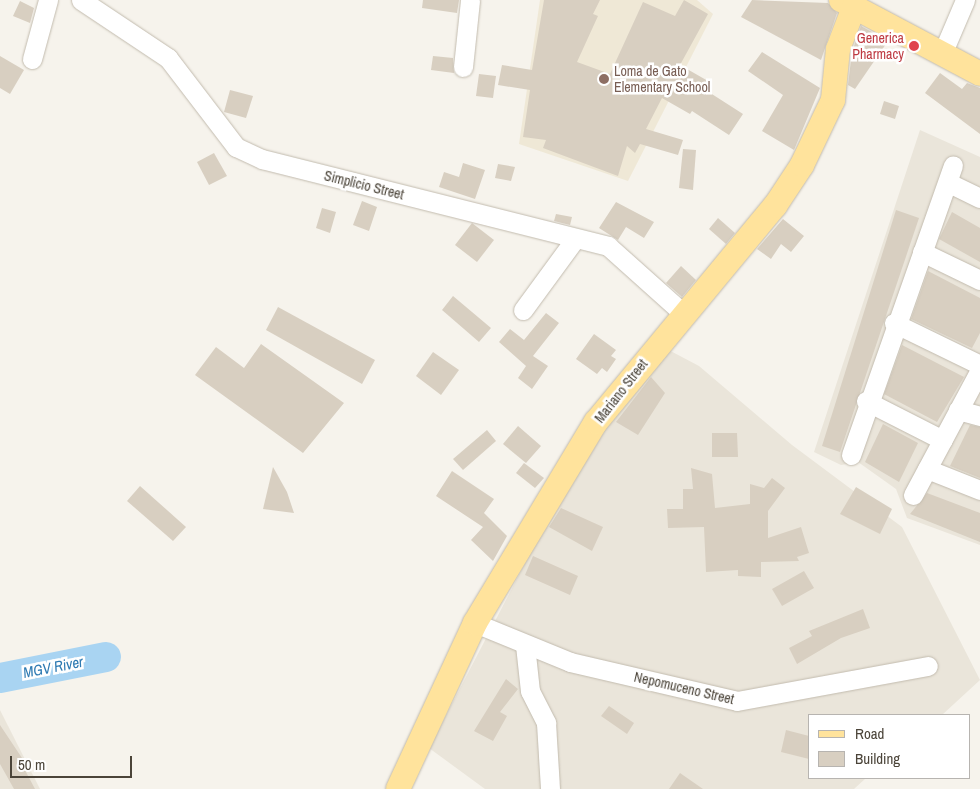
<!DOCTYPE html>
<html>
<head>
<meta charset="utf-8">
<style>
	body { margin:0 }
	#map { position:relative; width:980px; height:789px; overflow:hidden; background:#f6f3ec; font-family:"Archivo Narrow",sans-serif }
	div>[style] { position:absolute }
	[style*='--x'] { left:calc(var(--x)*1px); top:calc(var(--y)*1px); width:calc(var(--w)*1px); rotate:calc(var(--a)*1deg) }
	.residential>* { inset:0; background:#eae5da }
	.education>* { inset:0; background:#efe8d6 }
	.river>* { height:30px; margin:-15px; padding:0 15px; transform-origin:15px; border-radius:15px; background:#a9d4f2 }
	.building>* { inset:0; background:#d8cfc1 }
	.roads { filter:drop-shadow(0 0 1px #c2bbae) drop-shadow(0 0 1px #c2bbae) }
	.minor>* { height:19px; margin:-9.5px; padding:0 9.5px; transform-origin:9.5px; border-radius:9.5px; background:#fff }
	.major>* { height:24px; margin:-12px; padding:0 12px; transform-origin:12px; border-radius:12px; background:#ffe39c }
	.dots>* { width:14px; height:14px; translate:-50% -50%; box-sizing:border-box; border:2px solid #fff; border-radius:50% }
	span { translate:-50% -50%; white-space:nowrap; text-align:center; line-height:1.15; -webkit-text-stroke:5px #fff; paint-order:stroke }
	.health-label { font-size:14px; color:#be3a42 }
	.right { translate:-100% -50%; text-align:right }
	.education-label { font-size:14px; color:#785e54 }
	.left { translate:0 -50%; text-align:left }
	.street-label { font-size:14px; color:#4b4439 }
	.water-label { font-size:15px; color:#2e7ab2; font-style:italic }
	.legend { position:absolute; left:808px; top:714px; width:162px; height:65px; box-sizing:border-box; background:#fff; border:1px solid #b7b4b0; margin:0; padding:6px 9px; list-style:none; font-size:15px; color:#4b4439 }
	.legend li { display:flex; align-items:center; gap:10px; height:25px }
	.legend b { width:25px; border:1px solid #b7b4b0 }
	.scale { position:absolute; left:10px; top:756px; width:122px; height:22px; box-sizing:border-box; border:2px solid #4b4439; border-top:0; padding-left:6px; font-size:15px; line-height:18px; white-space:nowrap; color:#4b4439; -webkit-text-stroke:4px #fff; paint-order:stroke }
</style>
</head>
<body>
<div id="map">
	<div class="residential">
		<i style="clip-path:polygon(920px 130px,980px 157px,980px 545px,907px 518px,896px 489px,858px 462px,841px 465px,814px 452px)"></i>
		<i style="clip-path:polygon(663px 347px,699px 366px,792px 445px,902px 527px,980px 680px,942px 715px,809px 715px,809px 778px,866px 778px,854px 789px,485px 789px,429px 748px,585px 448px)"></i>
		<i style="clip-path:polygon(0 710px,40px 789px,0 789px)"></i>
	</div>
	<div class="education">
		<i style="clip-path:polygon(540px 0,697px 0,713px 14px,628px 181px,519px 144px)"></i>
	</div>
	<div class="river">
		<i style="--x:0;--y:678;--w:108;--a:-11.2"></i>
	</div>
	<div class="building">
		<i style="clip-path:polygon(423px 0,459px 0,457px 13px,422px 8px)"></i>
		<i style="clip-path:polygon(544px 0,600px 0,593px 14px,598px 16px,577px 62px,610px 74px,643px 2px,675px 16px,684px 0,708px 14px,680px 65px,708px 81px,704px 89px,743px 114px,729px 135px,692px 111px,690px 114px,662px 98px,646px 129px,683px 140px,678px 155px,640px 144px,635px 153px,627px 146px,618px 176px,543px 148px,546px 140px,523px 137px,530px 90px,498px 85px,502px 65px,532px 70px)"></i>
		<i style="clip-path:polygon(752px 0,828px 3px,837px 13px,821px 60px,741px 17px)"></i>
		<i style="clip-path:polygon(20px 1px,34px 8px,30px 23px,13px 16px)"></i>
		<i style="clip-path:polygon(861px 26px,888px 41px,855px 89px,848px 85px,852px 52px)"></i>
		<i style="clip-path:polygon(762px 52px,820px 88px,794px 150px,762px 131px,783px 95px,748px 71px)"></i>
		<i style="clip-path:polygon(0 56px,24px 70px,10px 94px,0 88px)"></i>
		<i style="clip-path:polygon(433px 56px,453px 58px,454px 73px,431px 70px)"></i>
		<i style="clip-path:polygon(940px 73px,962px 89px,967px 83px,980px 88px,980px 134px,925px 93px)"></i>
		<i style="clip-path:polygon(479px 74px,496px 76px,493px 98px,476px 96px)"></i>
		<i style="clip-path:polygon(230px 90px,253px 96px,246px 118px,224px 112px)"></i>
		<i style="clip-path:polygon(884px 101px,899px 106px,895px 119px,880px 114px)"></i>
		<i style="clip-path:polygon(683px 149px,696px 150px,693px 190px,679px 188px)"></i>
		<i style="clip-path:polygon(214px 153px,227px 176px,209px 185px,197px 162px)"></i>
		<i style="clip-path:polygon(463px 163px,485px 170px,475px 199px,439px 187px,444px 172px,459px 177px)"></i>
		<i style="clip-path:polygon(498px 164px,515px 167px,511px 181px,495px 178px)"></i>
		<i style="clip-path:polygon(362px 201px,377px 207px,369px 231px,353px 225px)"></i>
		<i style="clip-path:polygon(616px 202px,654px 222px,644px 238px,626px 227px,618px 240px,599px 228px)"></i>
		<i style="clip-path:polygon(322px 208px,336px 212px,330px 233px,316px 228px)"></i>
		<i style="clip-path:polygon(896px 210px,919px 218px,840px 452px,822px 446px)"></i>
		<i style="clip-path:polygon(952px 212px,980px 228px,980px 262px,939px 239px)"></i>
		<i style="clip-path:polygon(556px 214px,572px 217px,570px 225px,554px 221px)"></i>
		<i style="clip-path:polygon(718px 218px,735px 233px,726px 244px,709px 229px)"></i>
		<i style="clip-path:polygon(783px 219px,804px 236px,791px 252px,781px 244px,771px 259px,757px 249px)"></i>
		<i style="clip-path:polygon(472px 223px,494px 240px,477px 262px,455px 245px)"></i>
		<i style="clip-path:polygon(681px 266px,696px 280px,682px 297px,666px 283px)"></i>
		<i style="clip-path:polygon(928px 271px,980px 298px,980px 333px,972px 348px,911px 319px)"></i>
		<i style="clip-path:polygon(453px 296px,491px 328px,479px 342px,442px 310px)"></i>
		<i style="clip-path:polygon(278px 307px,375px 360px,362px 384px,266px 330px)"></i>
		<i style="clip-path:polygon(546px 313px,559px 323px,533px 356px,548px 366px,532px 389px,518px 378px,526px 366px,499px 342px,510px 329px,524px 340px)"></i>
		<i style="clip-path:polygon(594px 334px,616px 350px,611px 356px,616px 359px,607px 372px,602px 368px,597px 374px,576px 359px)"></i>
		<i style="clip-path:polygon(261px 344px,344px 403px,303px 453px,195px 375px,216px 347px,244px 368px)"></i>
		<i style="clip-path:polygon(902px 345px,964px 377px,937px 422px,884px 394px)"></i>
		<i style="clip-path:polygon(433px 352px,459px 370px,441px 395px,416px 376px)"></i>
		<i style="clip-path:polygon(651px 377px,665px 393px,638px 435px,616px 422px)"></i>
		<i style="clip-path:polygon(883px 424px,918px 443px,899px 482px,865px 462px)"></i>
		<i style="clip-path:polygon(970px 425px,980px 427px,980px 478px,950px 466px)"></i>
		<i style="clip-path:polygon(518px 426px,541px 446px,526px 463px,503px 444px)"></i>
		<i style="clip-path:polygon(487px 430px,496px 441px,463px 470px,453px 459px)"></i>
		<i style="clip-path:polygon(712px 433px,737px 433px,738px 457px,712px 457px)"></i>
		<i style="clip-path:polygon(524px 463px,544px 478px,535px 488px,516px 473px)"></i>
		<i style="clip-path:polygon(273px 467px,287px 492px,294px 513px,263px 509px)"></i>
		<i style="clip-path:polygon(691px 468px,712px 474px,715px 508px,750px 504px,750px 484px,764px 488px,772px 478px,785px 488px,768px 511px,768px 538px,801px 527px,809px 553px,797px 557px,799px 561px,761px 562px,761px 577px,738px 576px,738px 570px,706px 572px,704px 527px,668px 528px,667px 509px,683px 509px,683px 489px,693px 489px)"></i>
		<i style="clip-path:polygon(452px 471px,494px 499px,484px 513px,507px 536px,493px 561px,471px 540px,483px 527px,436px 496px)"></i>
		<i style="clip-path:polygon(140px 486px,186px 527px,173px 541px,127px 501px)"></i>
		<i style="clip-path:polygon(856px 487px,892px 509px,880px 534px,840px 514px)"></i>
		<i style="clip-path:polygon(927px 493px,980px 513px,980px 542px,910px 514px)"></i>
		<i style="clip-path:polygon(561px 508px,603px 527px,592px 551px,549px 527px)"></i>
		<i style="clip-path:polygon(533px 556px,578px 576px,570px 595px,525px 575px)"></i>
		<i style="clip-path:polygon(804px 571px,814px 588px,782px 606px,772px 589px)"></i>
		<i style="clip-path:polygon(863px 609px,870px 628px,841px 638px,797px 664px,789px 648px,812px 636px,809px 631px)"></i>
		<i style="clip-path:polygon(506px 679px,518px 689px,500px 712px,507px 716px,493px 741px,474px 731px)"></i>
		<i style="clip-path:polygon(609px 706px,634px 723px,627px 734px,601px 716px)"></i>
		<i style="clip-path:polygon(0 725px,30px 770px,26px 772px,35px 789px,14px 789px,0 764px)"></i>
		<i style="clip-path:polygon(786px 730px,809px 736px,809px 759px,781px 752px)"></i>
		<i style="clip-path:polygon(680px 773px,703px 789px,669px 789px)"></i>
	</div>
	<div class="roads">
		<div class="minor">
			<i style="--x:81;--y:0;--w:105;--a:33.7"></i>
			<i style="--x:168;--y:58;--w:112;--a:52.6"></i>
			<i style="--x:236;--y:147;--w:29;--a:25"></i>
			<i style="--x:262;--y:159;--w:357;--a:14.1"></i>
			<i style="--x:608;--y:246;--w:101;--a:41.8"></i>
			<i style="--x:942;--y:54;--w:59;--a:-66.9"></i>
			<i style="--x:32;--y:59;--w:61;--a:-74.8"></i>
			<i style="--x:463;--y:67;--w:67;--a:-84"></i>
			<i style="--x:949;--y:183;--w:34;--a:26"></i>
			<i style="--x:922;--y:252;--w:64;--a:25.8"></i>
			<i style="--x:523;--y:310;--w:88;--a:-53.8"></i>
			<i style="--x:894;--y:323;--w:96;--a:26"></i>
			<i style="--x:866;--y:401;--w:86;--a:26.9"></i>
			<i style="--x:958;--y:410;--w:23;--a:15"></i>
			<i style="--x:851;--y:455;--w:307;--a:-70.6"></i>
			<i style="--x:927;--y:469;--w:57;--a:21.6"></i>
			<i style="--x:913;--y:495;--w:142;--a:-61.8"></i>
			<i style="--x:475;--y:623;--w:103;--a:22.3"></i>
			<i style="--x:570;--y:662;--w:171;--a:13.1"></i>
			<i style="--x:737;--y:701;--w:194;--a:-10.4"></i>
			<i style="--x:525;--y:645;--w:46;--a:83.8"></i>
			<i style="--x:530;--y:691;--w:36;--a:63"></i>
			<i style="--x:546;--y:723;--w:66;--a:86.5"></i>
		</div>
		<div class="major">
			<i style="--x:841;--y:0;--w:157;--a:28"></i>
			<i style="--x:398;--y:789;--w:183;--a:-65.1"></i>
			<i style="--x:475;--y:623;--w:235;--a:-59"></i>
			<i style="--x:596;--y:422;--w:281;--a:-50.4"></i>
			<i style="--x:775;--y:206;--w:49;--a:-56.6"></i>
			<i style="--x:802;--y:165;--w:72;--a:-64.5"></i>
			<i style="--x:833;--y:100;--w:51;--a:-84.4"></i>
			<i style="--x:838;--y:49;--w:45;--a:-69.1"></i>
		</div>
	</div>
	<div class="dots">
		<i style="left:914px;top:46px;background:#e0444e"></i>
		<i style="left:604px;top:79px;background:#8d6e63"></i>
	</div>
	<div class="health-label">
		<span class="right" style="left:904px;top:46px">Generica<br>Pharmacy</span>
	</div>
	<div class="education-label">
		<span class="left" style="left:614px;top:79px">Loma de Gato<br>Elementary School</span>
	</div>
	<div class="street-label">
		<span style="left:364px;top:185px;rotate:14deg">Simplicio Street</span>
		<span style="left:621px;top:391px;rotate:-52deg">Mariano Street</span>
		<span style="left:684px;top:688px;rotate:13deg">Nepomuceno Street</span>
	</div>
	<div class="water-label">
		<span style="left:53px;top:667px;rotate:-11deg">MGV River</span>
	</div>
	<ul class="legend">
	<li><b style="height:6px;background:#ffe39c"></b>Road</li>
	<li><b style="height:14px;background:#d8cfc1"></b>Building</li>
	</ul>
	<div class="scale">50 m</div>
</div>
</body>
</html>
